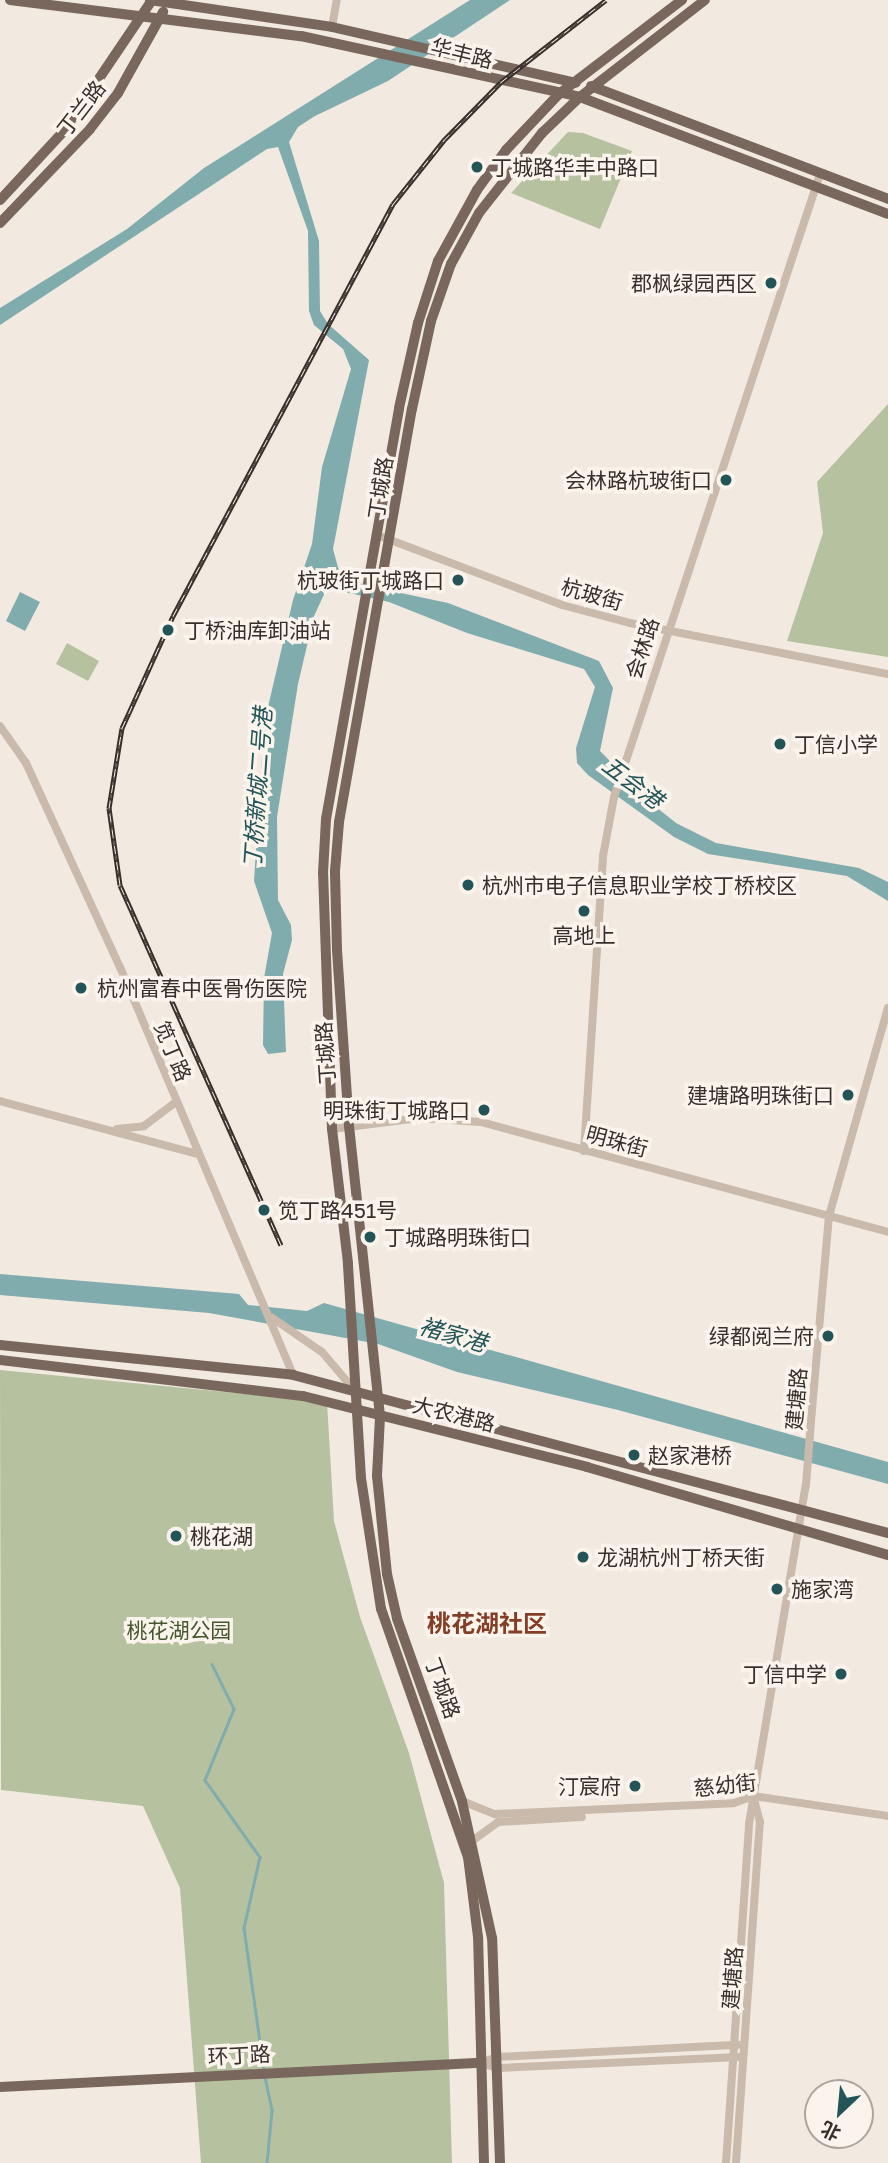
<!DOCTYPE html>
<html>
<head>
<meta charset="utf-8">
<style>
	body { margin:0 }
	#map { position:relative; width:888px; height:2163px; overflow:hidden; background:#f2eae0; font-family:"Golos Text","Noto Sans SC",sans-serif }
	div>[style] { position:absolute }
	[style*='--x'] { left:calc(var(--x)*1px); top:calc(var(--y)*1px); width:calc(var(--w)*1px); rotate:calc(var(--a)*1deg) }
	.green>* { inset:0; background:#b6c1a0 }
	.water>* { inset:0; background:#80acae }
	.stream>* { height:2.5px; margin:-1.25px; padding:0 1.25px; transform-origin:1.25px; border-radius:1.25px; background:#80acae }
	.minor>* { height:8px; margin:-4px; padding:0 4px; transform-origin:4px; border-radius:4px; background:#cabaac }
	.major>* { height:10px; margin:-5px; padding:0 5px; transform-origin:5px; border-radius:5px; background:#79675d }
	.rail>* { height:5px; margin-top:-2.5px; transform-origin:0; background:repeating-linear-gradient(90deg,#faf4ec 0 8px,#382f2b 0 16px); box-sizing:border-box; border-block:2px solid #382f2b }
	.minor-bridge>* { height:8px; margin:-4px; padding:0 4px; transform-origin:4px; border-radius:4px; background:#cabaac }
	.dots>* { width:19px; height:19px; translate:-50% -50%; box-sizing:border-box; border:4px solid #faf4ec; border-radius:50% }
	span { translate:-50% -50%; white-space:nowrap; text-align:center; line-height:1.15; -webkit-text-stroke:7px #faf4ec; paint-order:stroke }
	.street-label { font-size:21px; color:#382f2b }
	.poi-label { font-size:21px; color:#382f2b }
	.left { translate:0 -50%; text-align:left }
	.right { translate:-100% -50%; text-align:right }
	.park-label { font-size:21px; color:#47562f }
	.water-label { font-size:23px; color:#225458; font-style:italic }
	.quarter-label { font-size:24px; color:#843e27; font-weight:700 }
	.north { position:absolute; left:804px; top:2079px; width:70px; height:70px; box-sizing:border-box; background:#faf4ec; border:2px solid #aca59f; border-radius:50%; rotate:206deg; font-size:19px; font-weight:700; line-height:28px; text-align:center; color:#382f2b }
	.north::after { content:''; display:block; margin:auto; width:24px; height:32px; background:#225458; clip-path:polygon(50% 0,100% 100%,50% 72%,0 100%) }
</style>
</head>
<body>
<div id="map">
	<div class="green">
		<i style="clip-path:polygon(568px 132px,583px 133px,632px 151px,600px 229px,511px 193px)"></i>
		<i style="clip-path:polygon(888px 404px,888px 657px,787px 641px,823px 533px,817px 482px)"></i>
		<i style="clip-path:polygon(67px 643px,99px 661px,88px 681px,56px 664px)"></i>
		<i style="clip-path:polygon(0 1370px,327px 1402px,334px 1521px,360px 1617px,409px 1753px,444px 1883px,452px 2163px,201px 2163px,180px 1888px,143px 1806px,1px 1790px)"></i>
	</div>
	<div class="water">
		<i style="clip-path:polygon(470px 0,510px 0,388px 81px,315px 116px,298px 127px,289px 142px,319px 241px,320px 311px,328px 324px,369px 360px,333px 549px,339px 571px,363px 585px,448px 603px,599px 661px,613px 688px,600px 751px,656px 807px,676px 823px,716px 843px,859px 868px,888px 882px,888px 901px,847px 876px,708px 854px,674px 837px,588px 775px,577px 763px,576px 748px,595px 687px,584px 669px,467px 633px,389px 602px,327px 588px,314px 616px,298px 684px,277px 817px,278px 900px,291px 925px,292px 940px,283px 974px,286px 1052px,268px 1054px,263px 1045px,264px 978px,272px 933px,254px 881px,264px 724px,293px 600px,312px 544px,322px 467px,351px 369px,343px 349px,314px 325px,309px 311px,308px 231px,278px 147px,267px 149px,0 325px,0 308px,127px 229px,204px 168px)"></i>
		<i style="clip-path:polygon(20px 592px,40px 602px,25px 631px,6px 621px)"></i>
		<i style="clip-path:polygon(0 1274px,239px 1294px,248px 1305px,307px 1311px,324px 1303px,888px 1462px,888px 1484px,618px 1410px,457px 1372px,378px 1344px,209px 1313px,0 1295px)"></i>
	</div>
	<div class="stream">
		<i style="--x:418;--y:36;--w:24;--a:-35"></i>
		<i style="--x:212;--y:1664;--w:50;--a:63.9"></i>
		<i style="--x:234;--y:1709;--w:77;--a:112.2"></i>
		<i style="--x:205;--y:1780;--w:95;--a:54.5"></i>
		<i style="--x:260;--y:1857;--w:73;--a:102.7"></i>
		<i style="--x:244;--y:1928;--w:143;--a:82"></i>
		<i style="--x:265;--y:2077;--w:35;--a:78"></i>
		<i style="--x:272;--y:2111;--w:52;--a:95.5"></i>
	</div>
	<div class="minor">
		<i style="--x:332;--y:27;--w:27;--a:-80"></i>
		<i style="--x:377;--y:535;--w:198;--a:20.7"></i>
		<i style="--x:562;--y:605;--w:70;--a:14.8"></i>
		<i style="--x:630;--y:623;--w:263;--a:11.2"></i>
		<i style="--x:0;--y:726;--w:45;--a:54.9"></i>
		<i style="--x:26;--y:763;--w:225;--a:65.3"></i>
		<i style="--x:120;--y:967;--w:443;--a:67"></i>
		<i style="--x:0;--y:1101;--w:205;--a:15"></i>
		<i style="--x:117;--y:1129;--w:27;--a:-6"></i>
		<i style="--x:144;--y:1126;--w:40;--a:-37"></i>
		<i style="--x:332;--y:1129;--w:88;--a:-7.2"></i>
		<i style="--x:419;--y:1118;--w:62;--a:3.7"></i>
		<i style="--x:481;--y:1122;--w:422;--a:15.1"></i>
		<i style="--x:584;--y:1151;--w:296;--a:-86.3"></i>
		<i style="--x:603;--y:856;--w:60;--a:-79.4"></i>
		<i style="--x:614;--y:797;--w:656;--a:-71.7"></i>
		<i style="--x:271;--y:1317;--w:62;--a:34.5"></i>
		<i style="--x:322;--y:1352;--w:54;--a:49.5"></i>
		<i style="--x:811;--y:1421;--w:206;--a:-85"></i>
		<i style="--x:829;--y:1216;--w:216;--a:-74.2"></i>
		<i style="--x:462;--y:1801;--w:35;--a:22"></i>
		<i style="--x:495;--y:1814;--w:239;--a:-2.6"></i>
		<i style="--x:734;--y:1803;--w:20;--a:-20"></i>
		<i style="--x:753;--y:1796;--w:136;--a:8.4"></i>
		<i style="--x:472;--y:1841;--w:32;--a:-36"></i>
		<i style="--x:498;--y:1822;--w:84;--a:-3.4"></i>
		<i style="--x:480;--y:2063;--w:18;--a:-19"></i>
		<i style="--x:497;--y:2057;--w:241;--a:-2.9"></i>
		<i style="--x:480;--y:2063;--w:19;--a:16"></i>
		<i style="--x:498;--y:2068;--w:241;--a:-2.6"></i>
		<i style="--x:726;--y:2163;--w:340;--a:-86.1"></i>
		<i style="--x:749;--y:1824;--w:344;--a:-80.5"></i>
		<i style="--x:736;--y:2163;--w:342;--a:-86"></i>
		<i style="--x:760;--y:1822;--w:24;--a:-105"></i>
	</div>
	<div class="major">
		<i style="--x:10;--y:0;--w:293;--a:7.1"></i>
		<i style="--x:301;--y:36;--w:286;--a:12.3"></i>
		<i style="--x:580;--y:97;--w:329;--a:20.8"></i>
		<i style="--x:150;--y:0;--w:184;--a:8.4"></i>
		<i style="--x:332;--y:27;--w:250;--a:12.9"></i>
		<i style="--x:591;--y:86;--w:318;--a:20.8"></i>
		<i style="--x:0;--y:200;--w:93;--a:-47.2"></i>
		<i style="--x:63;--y:132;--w:159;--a:-56"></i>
		<i style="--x:0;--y:223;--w:130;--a:-46.2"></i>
		<i style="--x:90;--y:129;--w:46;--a:-52.1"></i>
		<i style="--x:118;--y:93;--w:93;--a:-60.9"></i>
		<i style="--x:0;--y:1345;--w:295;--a:5.8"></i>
		<i style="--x:293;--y:1375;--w:616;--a:14.87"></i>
		<i style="--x:0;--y:1360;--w:305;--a:6.8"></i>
		<i style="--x:303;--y:1396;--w:293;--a:14"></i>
		<i style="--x:587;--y:1467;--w:314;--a:16.3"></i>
		<i style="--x:0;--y:2087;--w:481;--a:-2.9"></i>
		<i style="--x:484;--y:2163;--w:226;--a:-91.5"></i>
		<i style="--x:478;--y:1937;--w:81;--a:-97.1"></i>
		<i style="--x:468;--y:1857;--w:263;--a:-109.3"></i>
		<i style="--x:381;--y:1609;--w:133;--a:-98.7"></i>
		<i style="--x:361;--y:1478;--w:215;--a:-93.5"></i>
		<i style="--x:348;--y:1263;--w:135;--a:-96.8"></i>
		<i style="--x:332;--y:1129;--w:256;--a:-92"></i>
		<i style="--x:323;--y:873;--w:54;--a:-86.8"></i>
		<i style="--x:326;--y:819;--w:417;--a:-79.9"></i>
		<i style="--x:399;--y:408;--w:87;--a:-77.4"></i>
		<i style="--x:418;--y:323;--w:65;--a:-72.1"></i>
		<i style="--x:438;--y:261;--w:81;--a:-61.2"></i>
		<i style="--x:477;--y:190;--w:49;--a:-54.1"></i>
		<i style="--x:506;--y:150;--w:77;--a:-46.6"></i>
		<i style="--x:559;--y:94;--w:155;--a:-37.4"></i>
		<i style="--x:500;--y:2163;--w:225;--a:-92"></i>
		<i style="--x:492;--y:1938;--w:140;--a:-102.4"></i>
		<i style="--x:462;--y:1801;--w:194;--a:-109.6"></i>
		<i style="--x:397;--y:1618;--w:45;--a:-102.8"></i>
		<i style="--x:387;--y:1574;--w:99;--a:-95.8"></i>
		<i style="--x:377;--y:1476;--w:60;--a:-87.1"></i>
		<i style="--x:380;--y:1416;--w:292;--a:-96.1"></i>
		<i style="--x:349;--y:1126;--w:177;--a:-93.9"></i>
		<i style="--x:337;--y:949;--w:78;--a:-91.5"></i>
		<i style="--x:335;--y:871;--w:49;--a:-85.3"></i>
		<i style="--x:339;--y:822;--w:419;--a:-80"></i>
		<i style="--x:412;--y:409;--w:90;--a:-77.8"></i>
		<i style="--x:431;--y:321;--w:60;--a:-70.7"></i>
		<i style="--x:451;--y:264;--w:58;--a:-61.2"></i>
		<i style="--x:479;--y:213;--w:102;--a:-51.8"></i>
		<i style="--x:542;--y:133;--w:52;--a:-43.5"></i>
		<i style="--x:580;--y:97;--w:158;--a:-37.8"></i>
	</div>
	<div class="rail">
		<i style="--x:281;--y:1245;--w:394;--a:-114.1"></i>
		<i style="--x:120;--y:885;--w:78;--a:-98.1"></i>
		<i style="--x:109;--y:808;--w:81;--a:-80.8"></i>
		<i style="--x:122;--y:728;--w:123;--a:-65.5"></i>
		<i style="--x:173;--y:616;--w:467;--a:-61.9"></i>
		<i style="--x:393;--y:204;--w:82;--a:-51.4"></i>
		<i style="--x:444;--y:140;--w:81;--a:-45.5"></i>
		<i style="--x:501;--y:82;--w:133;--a:-38"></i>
	</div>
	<div class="minor-bridge">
		<i style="--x:806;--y:1485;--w:64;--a:-85.5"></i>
	</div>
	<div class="dots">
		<i style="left:477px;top:167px;background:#225458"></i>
		<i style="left:771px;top:283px;background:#225458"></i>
		<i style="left:726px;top:480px;background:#225458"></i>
		<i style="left:458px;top:580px;background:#225458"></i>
		<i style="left:168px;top:630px;background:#225458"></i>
		<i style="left:780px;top:744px;background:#225458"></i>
		<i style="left:468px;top:885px;background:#225458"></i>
		<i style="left:584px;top:911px;background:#225458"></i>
		<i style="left:81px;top:988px;background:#225458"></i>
		<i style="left:848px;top:1095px;background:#225458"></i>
		<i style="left:484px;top:1110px;background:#225458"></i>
		<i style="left:264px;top:1210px;background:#225458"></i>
		<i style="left:370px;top:1237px;background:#225458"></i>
		<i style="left:828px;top:1336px;background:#225458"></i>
		<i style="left:634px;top:1455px;background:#225458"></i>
		<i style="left:176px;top:1536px;background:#225458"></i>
		<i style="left:583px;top:1557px;background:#225458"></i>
		<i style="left:777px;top:1589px;background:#225458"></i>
		<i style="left:841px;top:1674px;background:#225458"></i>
		<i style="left:635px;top:1786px;background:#225458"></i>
	</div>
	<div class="street-label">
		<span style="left:462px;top:53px;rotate:14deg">华丰路</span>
		<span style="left:81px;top:108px;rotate:-52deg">丁兰路</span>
		<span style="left:380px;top:488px;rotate:-81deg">丁城路</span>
		<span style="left:592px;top:594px;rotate:16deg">杭玻街</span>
		<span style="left:642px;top:648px;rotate:-72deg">会林路</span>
		<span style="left:173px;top:1051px;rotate:67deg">笕丁路</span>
		<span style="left:325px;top:1053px;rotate:-94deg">丁城路</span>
		<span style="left:617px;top:1141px;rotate:15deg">明珠街</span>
		<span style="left:796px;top:1399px;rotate:-85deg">建塘路</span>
		<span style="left:454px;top:1414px;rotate:14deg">大农港路</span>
		<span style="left:443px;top:1688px;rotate:70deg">丁城路</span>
		<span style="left:725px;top:1785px;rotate:-6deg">慈幼街</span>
		<span style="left:732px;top:1978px;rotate:-86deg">建塘路</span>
		<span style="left:239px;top:2055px;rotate:-3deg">环丁路</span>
	</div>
	<div class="poi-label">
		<span class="left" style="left:491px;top:167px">丁城路华丰中路口</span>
		<span class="right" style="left:757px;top:283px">郡枫绿园西区</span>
		<span class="right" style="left:712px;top:480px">会林路杭玻街口</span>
		<span class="right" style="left:444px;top:580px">杭玻街丁城路口</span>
		<span class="left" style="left:184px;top:630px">丁桥油库卸油站</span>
		<span class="left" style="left:794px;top:744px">丁信小学</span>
		<span class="left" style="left:482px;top:885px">杭州市电子信息职业学校丁桥校区</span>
		<span style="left:584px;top:935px">高地上</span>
		<span class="left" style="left:97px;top:988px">杭州富春中医骨伤医院</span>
		<span class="right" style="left:834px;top:1095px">建塘路明珠街口</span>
		<span class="right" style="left:470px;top:1110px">明珠街丁城路口</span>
		<span class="left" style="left:278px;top:1210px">笕丁路451号</span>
		<span class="left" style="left:384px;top:1237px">丁城路明珠街口</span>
		<span class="right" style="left:814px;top:1336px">绿都阅兰府</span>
		<span class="left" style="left:648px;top:1455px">赵家港桥</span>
		<span class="left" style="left:190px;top:1536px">桃花湖</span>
		<span class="left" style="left:597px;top:1557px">龙湖杭州丁桥天街</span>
		<span class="left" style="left:791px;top:1589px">施家湾</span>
		<span class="right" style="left:827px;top:1674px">丁信中学</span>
		<span class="right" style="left:621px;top:1786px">汀宸府</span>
	</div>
	<div class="park-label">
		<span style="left:179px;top:1630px">桃花湖公园</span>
	</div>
	<div class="water-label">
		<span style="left:633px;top:782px;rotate:37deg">五会港</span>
		<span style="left:257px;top:788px;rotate:-86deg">丁桥新城二号港</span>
		<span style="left:453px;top:1334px;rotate:16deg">褚家港</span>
	</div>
	<div class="quarter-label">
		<span style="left:487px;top:1623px">桃花湖社区</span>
	</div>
	<div class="north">北</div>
</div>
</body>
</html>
